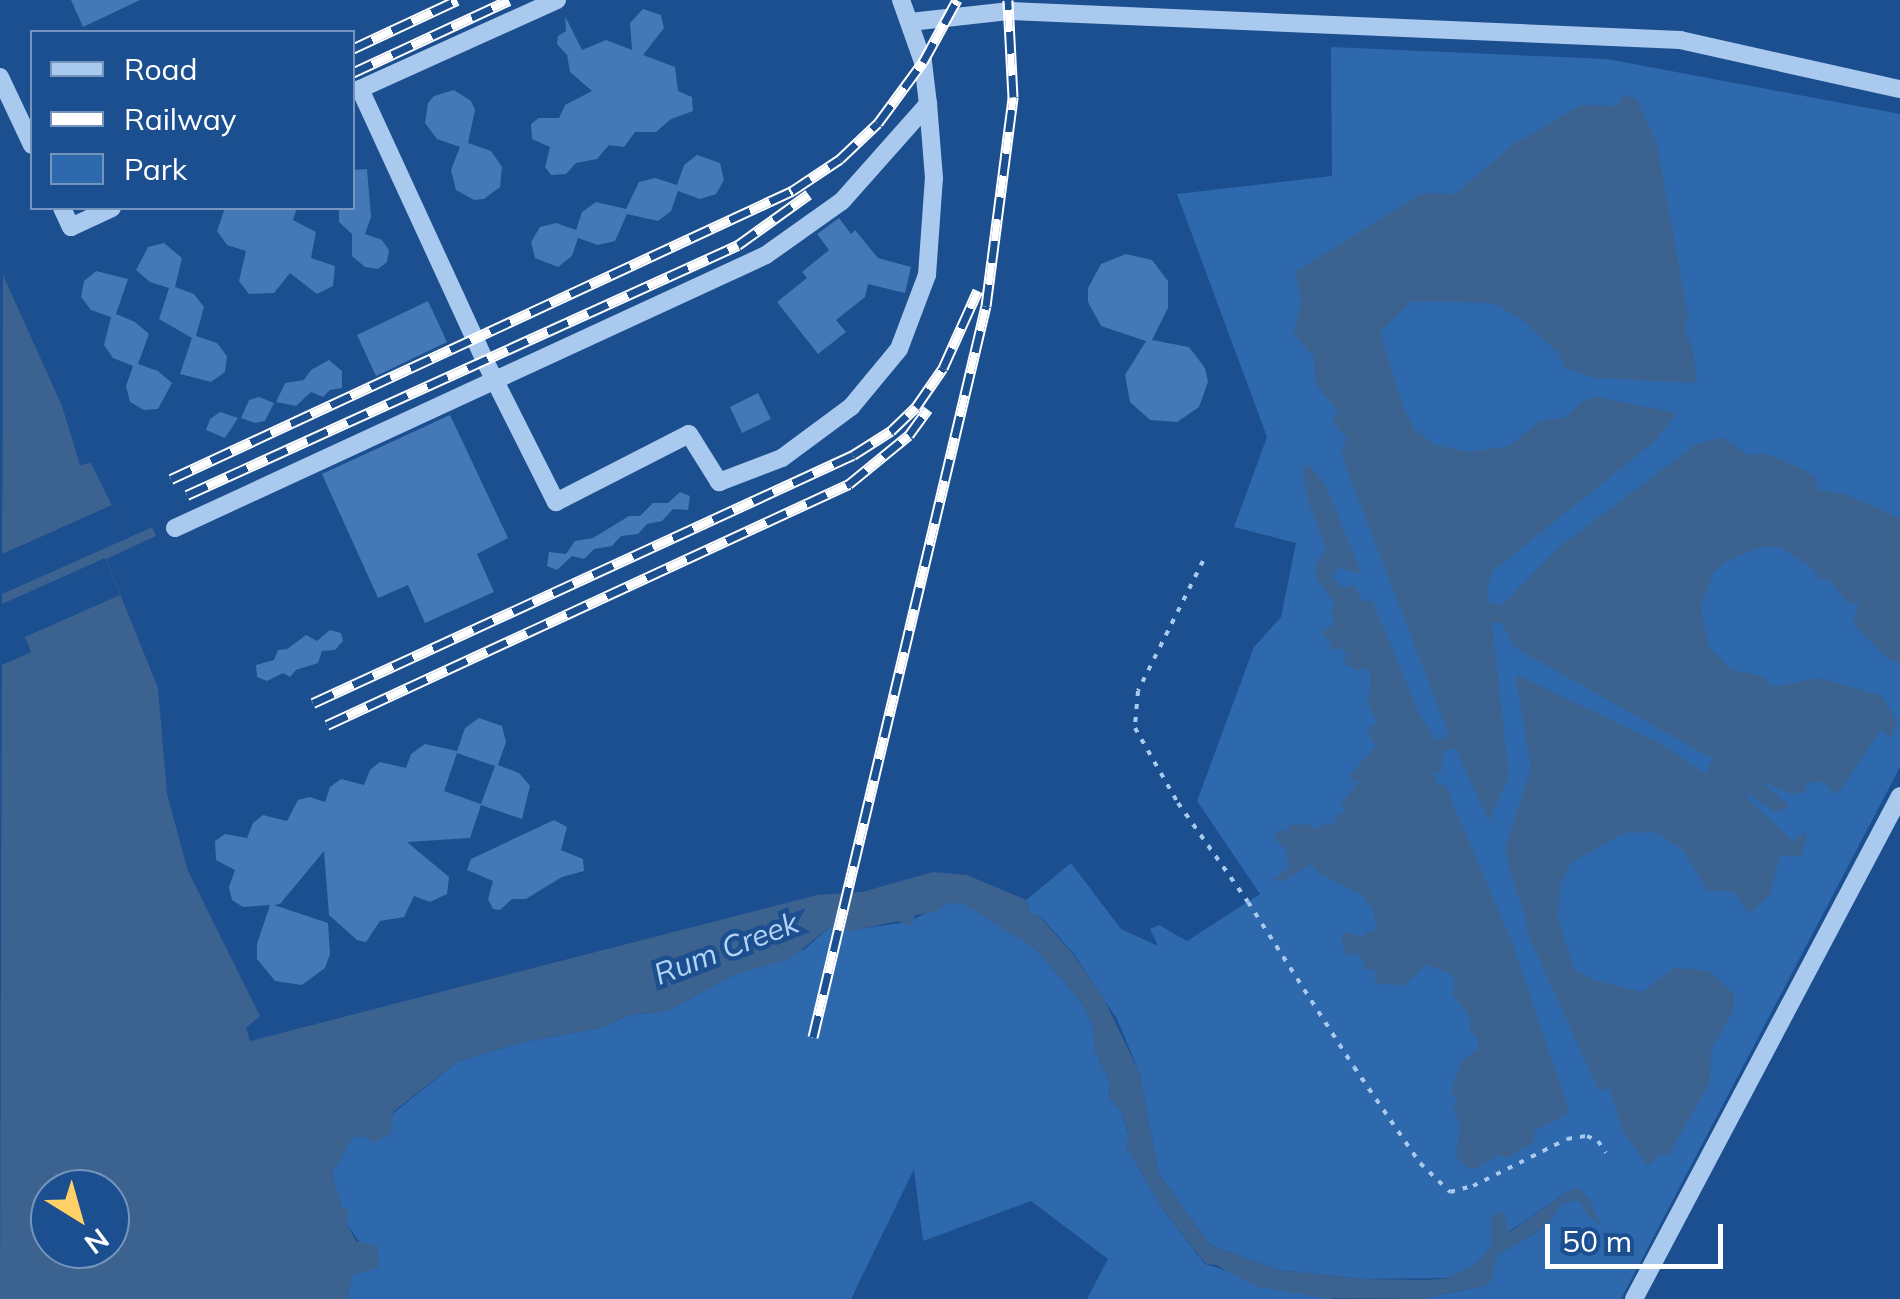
<!DOCTYPE html>
<html>
<head>
<meta charset="utf-8">
<style>
	body { margin:0 }
	#map { position:relative; width:1900px; height:1299px; overflow:hidden; background:#1b4f8f; font-family:Mulish,sans-serif }
	div>[style] { position:absolute }
	[style*='--x'] { left:calc(var(--x)*1px); top:calc(var(--y)*1px); width:calc(var(--w)*1px); rotate:calc(var(--a)*1deg) }
	.green>* { inset:0; background:#2e69ad }
	.water>* { inset:0; background:#3c6290 }
	.pier>* { inset:0; background:#1b4f8f }
	.building>* { inset:0; background:#4478b7 }
	.path>* { height:4px; margin-top:-2px; transform-origin:0; background:repeating-linear-gradient(90deg,#a9c9ee 0 5px,transparent 0 13px) }
	.minor>* { height:18px; margin:-9px; padding:0 9px; transform-origin:9px; border-radius:9px; background:#a9c9ee }
	.rail>* { height:11px; margin-top:-5.5px; transform-origin:0; background:repeating-linear-gradient(90deg,#1b4f8f 0 22px,#fff 0 44px); box-sizing:border-box; border-block:2px solid #fff }
	span { translate:-50% -50%; white-space:nowrap; text-align:center; line-height:1.15; -webkit-text-stroke:9px #1b4f8f; paint-order:stroke }
	.water-label { font-size:30px; color:#b5d3f5; font-style:italic }
	.legend { position:absolute; left:30px; top:30px; width:325px; height:180px; box-sizing:border-box; background:#1b4f8f; border:2px solid #7695bc; margin:0; padding:12px 18px; list-style:none; font-size:30px; color:#fff }
	.legend li { display:flex; align-items:center; gap:20px; height:50px }
	.legend b { width:50px; border:2px solid #7695bc }
	.north { position:absolute; left:30px; top:1169px; width:100px; height:100px; box-sizing:border-box; background:#1b4f8f; border:2px solid #7695bc; border-radius:50%; rotate:143deg; font-size:28px; font-weight:700; line-height:40px; text-align:center; color:#fff }
	.north::after { content:''; display:block; margin:auto; width:35px; height:45px; background:#ffd166; clip-path:polygon(50% 0,100% 100%,50% 72%,0 100%) }
	.scale { position:absolute; left:1545px; top:1224px; width:178px; height:45px; box-sizing:border-box; border:5px solid #fff; border-top:0; padding-left:12px; font-size:30px; line-height:35px; white-space:nowrap; color:#fff; -webkit-text-stroke:8px #1b4f8f; paint-order:stroke }
</style>
</head>
<body>
<div id="map">
	<div class="green">
		<i style="clip-path:polygon(1331px 47px,1607px 59px,1900px 114px,1900px 767px,1621px 1299px,1419px 1299px,1485px 1286px,1497px 1255px,1534px 1234px,1550px 1221px,1560px 1205px,1570px 1201px,1579px 1201px,1600px 1224px,1589px 1199px,1571px 1189px,1507px 1233px,1473px 1266px,1448px 1278px,1364px 1279px,1279px 1270px,1210px 1245px,1159px 1174px,1139px 1072px,1117px 1019px,1074px 954px,1041px 917px,1031px 913px,1026px 900px,1071px 863px,1121px 929px,1158px 946px,1150px 929px,1159px 925px,1187px 941px,1260px 894px,1197px 801px,1254px 647px,1281px 617px,1296px 543px,1234px 527px,1267px 437px,1177px 194px,1332px 176px)"></i>
		<i style="clip-path:polygon(947px 903px,964px 903px,1036px 949px,1082px 1003px,1093px 1025px,1095px 1051px,1110px 1083px,1109px 1098px,1120px 1109px,1129px 1134px,1127px 1147px,1161px 1207px,1205px 1264px,1293px 1291px,1335px 1299px,1087px 1299px,1108px 1259px,1031px 1201px,923px 1241px,914px 1169px,851px 1299px,348px 1299px,352px 1274px,379px 1268px,347px 1225px,332px 1174px,352px 1137px,365px 1136px,457px 1062px,523px 1042px,601px 1028px,629px 1015px,667px 1011px,736px 974px,805px 949px,832px 925px,851px 930px,908px 922px)"></i>
	</div>
	<div class="water">
		<i style="clip-path:polygon(1624px 95px,1637px 99px,1657px 145px,1688px 315px,1685px 330px,1693px 349px,1697px 383px,1595px 378px,1564px 367px,1559px 354px,1525px 322px,1493px 303px,1412px 301px,1380px 332px,1403px 407px,1415px 430px,1435px 445px,1469px 452px,1509px 446px,1541px 420px,1565px 418px,1582px 401px,1596px 397px,1677px 413px,1654px 442px,1494px 570px,1487px 585px,1489px 603px,1502px 605px,1559px 547px,1695px 445px,1723px 437px,1747px 455px,1767px 454px,1800px 468px,1815px 476px,1818px 490px,1845px 494px,1900px 518px,1900px 663px,1888px 659px,1853px 623px,1859px 603px,1849px 604px,1827px 578px,1820px 581px,1813px 569px,1780px 547px,1760px 547px,1727px 561px,1713px 573px,1701px 608px,1709px 647px,1732px 670px,1763px 676px,1773px 687px,1819px 678px,1882px 696px,1898px 722px,1890px 739px,1881px 729px,1837px 795px,1822px 781px,1808px 783px,1804px 792px,1791px 794px,1760px 781px,1790px 806px,1776px 813px,1749px 794px,1746px 797px,1793px 841px,1805px 832px,1807px 839px,1800px 856px,1780px 856px,1770px 895px,1749px 914px,1734px 892px,1707px 890px,1683px 850px,1655px 832px,1625px 833px,1572px 862px,1560px 885px,1558px 919px,1574px 969px,1593px 980px,1642px 992px,1674px 968px,1692px 969px,1711px 972px,1734px 994px,1733px 1012px,1711px 1050px,1710px 1082px,1668px 1156px,1662px 1153px,1648px 1166px,1623px 1132px,1609px 1088px,1599px 1091px,1526px 930px,1527px 922px,1510px 873px,1505px 848px,1531px 767px,1515px 674px,1662px 744px,1705px 774px,1713px 759px,1514px 647px,1502px 623px,1492px 622px,1509px 776px,1489px 821px,1455px 748px,1443px 751px,1442px 772px,1434px 772px,1438px 785px,1445px 785px,1512px 942px,1568px 1107px,1566px 1115px,1534px 1131px,1534px 1142px,1507px 1158px,1498px 1155px,1476px 1169px,1467px 1168px,1456px 1156px,1460px 1126px,1454px 1107px,1457px 1098px,1451px 1091px,1461px 1062px,1478px 1049px,1479px 1042px,1470px 1029px,1471px 1018px,1452px 994px,1455px 982px,1452px 974px,1426px 965px,1404px 985px,1375px 984px,1375px 970px,1364px 969px,1363px 960px,1355px 952px,1349px 957px,1343px 948px,1342px 936px,1349px 932px,1362px 938px,1365px 932px,1376px 930px,1374px 912px,1363px 896px,1320px 874px,1311px 864px,1282px 882px,1272px 880px,1288px 868px,1287px 851px,1274px 838px,1280px 829px,1288px 832px,1289px 825px,1307px 824px,1316px 829px,1326px 823px,1334px 826px,1336px 816px,1346px 811px,1341px 802px,1359px 783px,1349px 776px,1376px 746px,1367px 730px,1377px 722px,1368px 704px,1371px 674px,1366px 667px,1357px 671px,1344px 663px,1347px 654px,1338px 647px,1329px 651px,1331px 644px,1322px 633px,1336px 621px,1330px 613px,1335px 604px,1316px 577px,1315px 566px,1326px 549px,1306px 495px,1303px 470px,1307px 464px,1325px 484px,1362px 574px,1338px 567px,1332px 577px,1342px 587px,1354px 586px,1364px 603px,1372px 600px,1420px 715px,1436px 741px,1449px 735px,1341px 454px,1347px 438px,1332px 421px,1338px 411px,1315px 384px,1314px 356px,1294px 335px,1301px 300px,1295px 272px,1423px 193px,1455px 194px,1514px 144px,1581px 105px,1616px 106px)"></i>
		<i style="clip-path:polygon(evenodd,3px 275px,62px 406px,80px 465px,91px 463px,128px 538px,152px 527px,156px 536px,106px 559px,158px 688px,167px 794px,188px 871px,260px 1016px,246px 1028px,250px 1041px,817px 895px,862px 892px,933px 872px,967px 875px,1026px 900px,1031px 913px,1040px 917px,1073px 954px,1103px 997px,1139px 1072px,1159px 1174px,1210px 1245px,1279px 1270px,1364px 1279px,1428px 1280px,1448px 1278px,1473px 1266px,1491px 1246px,1491px 1217px,1504px 1211px,1508px 1233px,1571px 1189px,1579px 1188px,1589px 1199px,1601px 1226px,1589px 1217px,1579px 1201px,1570px 1201px,1560px 1205px,1550px 1221px,1534px 1234px,1497px 1255px,1492px 1280px,1485px 1286px,1419px 1299px,1324px 1298px,1258px 1287px,1216px 1265px,1206px 1264px,1161px 1207px,1127px 1147px,1129px 1133px,1120px 1109px,1109px 1098px,1110px 1083px,1095px 1051px,1093px 1025px,1082px 1003px,1036px 949px,964px 904px,948px 903px,936px 912px,915px 915px,911px 926px,898px 921px,851px 931px,832px 925px,790px 959px,736px 974px,667px 1011px,629px 1015px,601px 1028px,523px 1042px,457px 1062px,393px 1112px,391px 1133px,373px 1143px,365px 1136px,352px 1138px,332px 1174px,342px 1207px,349px 1211px,347px 1225px,356px 1241px,377px 1246px,379px 1268px,352px 1275px,348px 1299px,0 1299px,3px 275px,50px 1189px,110px 1189px,110px 1249px,50px 1249px,50px 1189px)"></i>
	</div>
	<div class="pier">
		<i style="clip-path:polygon(112px 505px,128px 538px,0 595px,0 555px)"></i>
		<i style="clip-path:polygon(105px 558px,120px 595px,25px 637px,31px 652px,0 666px,0 605px)"></i>
	</div>
	<div class="building">
		<i style="clip-path:polygon(71px 0,140px 0,83px 27px)"></i>
		<i style="clip-path:polygon(643px 9px,661px 15px,664px 28px,643px 55px,675px 67px,678px 91px,692px 97px,693px 111px,671px 119px,656px 132px,635px 132px,624px 147px,609px 145px,597px 159px,576px 163px,566px 174px,551px 175px,545px 167px,550px 147px,532px 139px,531px 124px,539px 118px,559px 118px,565px 105px,592px 91px,570px 72px,567px 55px,557px 44px,558px 36px,566px 31px,565px 16px,582px 50px,606px 40px,632px 50px,630px 23px)"></i>
		<i style="clip-path:polygon(454px 90px,471px 101px,475px 110px,468px 143px,491px 151px,502px 167px,500px 187px,484px 199px,474px 200px,456px 190px,451px 170px,460px 147px,437px 139px,425px 123px,428px 103px,434px 96px)"></i>
		<i style="clip-path:polygon(697px 155px,720px 163px,724px 180px,716px 194px,700px 199px,678px 191px,671px 211px,658px 221px,627px 214px,615px 241px,598px 245px,578px 238px,572px 256px,558px 267px,535px 258px,531px 242px,540px 227px,556px 223px,576px 230px,582px 212px,596px 202px,626px 209px,639px 182px,655px 178px,677px 185px,684px 165px)"></i>
		<i style="clip-path:polygon(367px 169px,371px 217px,365px 234px,382px 240px,389px 250px,387px 262px,378px 269px,365px 267px,352px 256px,352px 234px,339px 222px,339px 208px,352px 208px,352px 170px)"></i>
		<i style="clip-path:polygon(225px 208px,297px 208px,293px 220px,316px 232px,311px 258px,335px 266px,333px 286px,317px 294px,290px 273px,274px 293px,249px 294px,239px 281px,246px 251px,227px 245px,217px 231px)"></i>
		<i style="clip-path:polygon(839px 218px,851px 234px,855px 230px,878px 258px,911px 267px,905px 293px,868px 284px,865px 297px,836px 320px,846px 332px,818px 354px,777px 302px,807px 278px,802px 272px,829px 250px,817px 234px)"></i>
		<i style="clip-path:polygon(164px 243px,182px 258px,175px 287px,194px 294px,204px 307px,196px 336px,217px 343px,227px 356px,225px 372px,211px 382px,180px 374px,192px 338px,159px 319px,169px 288px,150px 282px,136px 270px,148px 247px)"></i>
		<i style="clip-path:polygon(1126px 254px,1152px 260px,1168px 281px,1168px 308px,1152px 340px,1189px 347px,1205px 368px,1208px 382px,1199px 407px,1177px 422px,1150px 420px,1130px 402px,1125px 375px,1146px 341px,1101px 326px,1088px 302px,1088px 288px,1101px 264px)"></i>
		<i style="clip-path:polygon(96px 271px,128px 279px,116px 314px,135px 322px,149px 334px,138px 364px,158px 371px,172px 383px,158px 409px,144px 410px,130px 402px,126px 386px,133px 366px,113px 358px,104px 345px,111px 317px,91px 310px,81px 297px,84px 281px)"></i>
		<i style="clip-path:polygon(428px 301px,447px 342px,376px 376px,357px 335px)"></i>
		<i style="clip-path:polygon(329px 360px,342px 371px,342px 388px,330px 390px,323px 397px,311px 392px,296px 406px,276px 402px,285px 383px,304px 380px,311px 370px)"></i>
		<i style="clip-path:polygon(758px 393px,771px 419px,742px 433px,730px 407px)"></i>
		<i style="clip-path:polygon(259px 397px,274px 403px,265px 421px,255px 423px,241px 418px,249px 400px)"></i>
		<i style="clip-path:polygon(220px 412px,238px 418px,225px 438px,206px 430px,210px 419px)"></i>
		<i style="clip-path:polygon(450px 415px,508px 538px,477px 554px,494px 592px,425px 623px,408px 585px,378px 598px,322px 474px)"></i>
		<i style="clip-path:polygon(680px 492px,690px 496px,688px 510px,673px 509px,662px 521px,647px 524px,638px 534px,621px 536px,612px 546px,594px 549px,584px 559px,572px 556px,557px 570px,547px 566px,549px 552px,566px 554px,575px 541px,593px 538px,629px 516px,640px 516px,653px 503px,668px 503px)"></i>
		<i style="clip-path:polygon(330px 630px,341px 633px,343px 641px,335px 650px,322px 651px,318px 663px,296px 670px,290px 677px,283px 673px,267px 681px,257px 677px,256px 665px,274px 660px,278px 650px,287px 649px,306px 635px,317px 641px)"></i>
		<i style="clip-path:polygon(evenodd,479px 718px,502px 726px,506px 742px,498px 765px,519px 773px,530px 786px,522px 819px,481px 805px,470px 838px,407px 842px,449px 877px,447px 894px,430px 902px,414px 896px,404px 917px,380px 921px,366px 942px,357px 940px,329px 915px,324px 851px,280px 904px,274px 905px,328px 923px,330px 954px,325px 968px,302px 985px,275px 981px,257px 959px,257px 944px,270px 905px,243px 907px,232px 900px,229px 887px,235px 870px,216px 860px,215px 841px,225px 834px,247px 838px,253px 823px,263px 815px,287px 821px,298px 800px,310px 797px,325px 802px,330px 787px,341px 779px,364px 785px,370px 770px,380px 762px,406px 768px,411px 754px,425px 744px,457px 751px,465px 728px,479px 718px,457px 753px,495px 766px,481px 804px,444px 791px,457px 753px)"></i>
		<i style="clip-path:polygon(554px 820px,567px 827px,561px 850px,583px 859px,584px 871px,562px 877px,526px 899px,512px 899px,500px 910px,493px 909px,488px 899px,493px 881px,467px 870px,471px 859px)"></i>
	</div>
	<div class="path">
		<i style="--x:1203;--y:561;--w:145;--a:116.6"></i>
		<i style="--x:1138;--y:691;--w:37;--a:95"></i>
		<i style="--x:1135;--y:728;--w:86;--a:60.2"></i>
		<i style="--x:1178;--y:803;--w:121;--a:54.7"></i>
		<i style="--x:1248;--y:902;--w:196;--a:57.3"></i>
		<i style="--x:1354;--y:1067;--w:116;--a:55.5"></i>
		<i style="--x:1420;--y:1163;--w:42;--a:44"></i>
		<i style="--x:1450;--y:1192;--w:24;--a:-15"></i>
		<i style="--x:1473;--y:1186;--w:105;--a:-26.6"></i>
		<i style="--x:1567;--y:1139;--w:20;--a:-9"></i>
		<i style="--x:1587;--y:1136;--w:12;--a:24"></i>
		<i style="--x:1598;--y:1141;--w:14;--a:56"></i>
	</div>
	<div class="minor">
		<i style="--x:557;--y:0;--w:216;--a:155.7"></i>
		<i style="--x:360;--y:89;--w:299;--a:65.3"></i>
		<i style="--x:485;--y:361;--w:158;--a:63.3"></i>
		<i style="--x:556;--y:502;--w:149;--a:-27.1"></i>
		<i style="--x:689;--y:434;--w:57;--a:58"></i>
		<i style="--x:719;--y:482;--w:67;--a:-20.9"></i>
		<i style="--x:782;--y:458;--w:86;--a:-36.5"></i>
		<i style="--x:851;--y:407;--w:75;--a:-50.4"></i>
		<i style="--x:899;--y:349;--w:79;--a:-69.3"></i>
		<i style="--x:927;--y:275;--w:97;--a:-85.9"></i>
		<i style="--x:934;--y:178;--w:74;--a:-94.6"></i>
		<i style="--x:910;--y:22;--w:101;--a:-6.3"></i>
		<i style="--x:1010;--y:11;--w:671;--a:2.48"></i>
		<i style="--x:1680;--y:40;--w:225;--a:12.6"></i>
		<i style="--x:0;--y:77;--w:75;--a:64.8"></i>
		<i style="--x:62;--y:208;--w:21;--a:65"></i>
		<i style="--x:71;--y:227;--w:45;--a:-24.9"></i>
		<i style="--x:175;--y:528;--w:651;--a:-24.79"></i>
		<i style="--x:766;--y:255;--w:93;--a:-35.4"></i>
		<i style="--x:842;--y:201;--w:130;--a:-48.4"></i>
		<i style="--x:928;--y:104;--w:42;--a:-96.8"></i>
		<i style="--x:923;--y:62;--w:66;--a:-109.5"></i>
		<i style="--x:1634;--y:1299;--w:569;--a:-62.13"></i>
	</div>
	<div class="rail">
		<i style="--x:352;--y:49;--w:116;--a:-25"></i>
		<i style="--x:352;--y:73;--w:173;--a:-24.9"></i>
		<i style="--x:171;--y:479;--w:685;--a:-24.88"></i>
		<i style="--x:792;--y:191;--w:58;--a:-33.7"></i>
		<i style="--x:840;--y:159;--w:52;--a:-43.5"></i>
		<i style="--x:878;--y:123;--w:76;--a:-53.6"></i>
		<i style="--x:923;--y:62;--w:71;--a:-61.3"></i>
		<i style="--x:187;--y:495;--w:605;--a:-24.4"></i>
		<i style="--x:738;--y:245;--w:87;--a:-35.7"></i>
		<i style="--x:313;--y:703;--w:594;--a:-24.67"></i>
		<i style="--x:853;--y:455;--w:45;--a:-32.3"></i>
		<i style="--x:891;--y:431;--w:35;--a:-44"></i>
		<i style="--x:916;--y:407;--w:47;--a:-55.3"></i>
		<i style="--x:943;--y:368;--w:85;--a:-65.8"></i>
		<i style="--x:327;--y:725;--w:575;--a:-24.78"></i>
		<i style="--x:849;--y:484;--w:77;--a:-39.2"></i>
		<i style="--x:909;--y:435;--w:32;--a:-54"></i>
		<i style="--x:813;--y:1037;--w:751;--a:-76.69"></i>
		<i style="--x:986;--y:306;--w:211;--a:-82.6"></i>
		<i style="--x:1013;--y:97;--w:97;--a:-93"></i>
	</div>
	<div class="water-label">
		<span style="left:726px;top:948px;rotate:-21deg">Rum Creek</span>
	</div>
	<ul class="legend">
	<li><b style="height:12px;background:#a9c9ee"></b>Road</li>
	<li><b style="height:12px;background:#fff"></b>Railway</li>
	<li><b style="height:28px;background:#2e69ad"></b>Park</li>
	</ul>
	<div class="north">N</div>
	<div class="scale">50 m</div>
</div>
</body>
</html>
